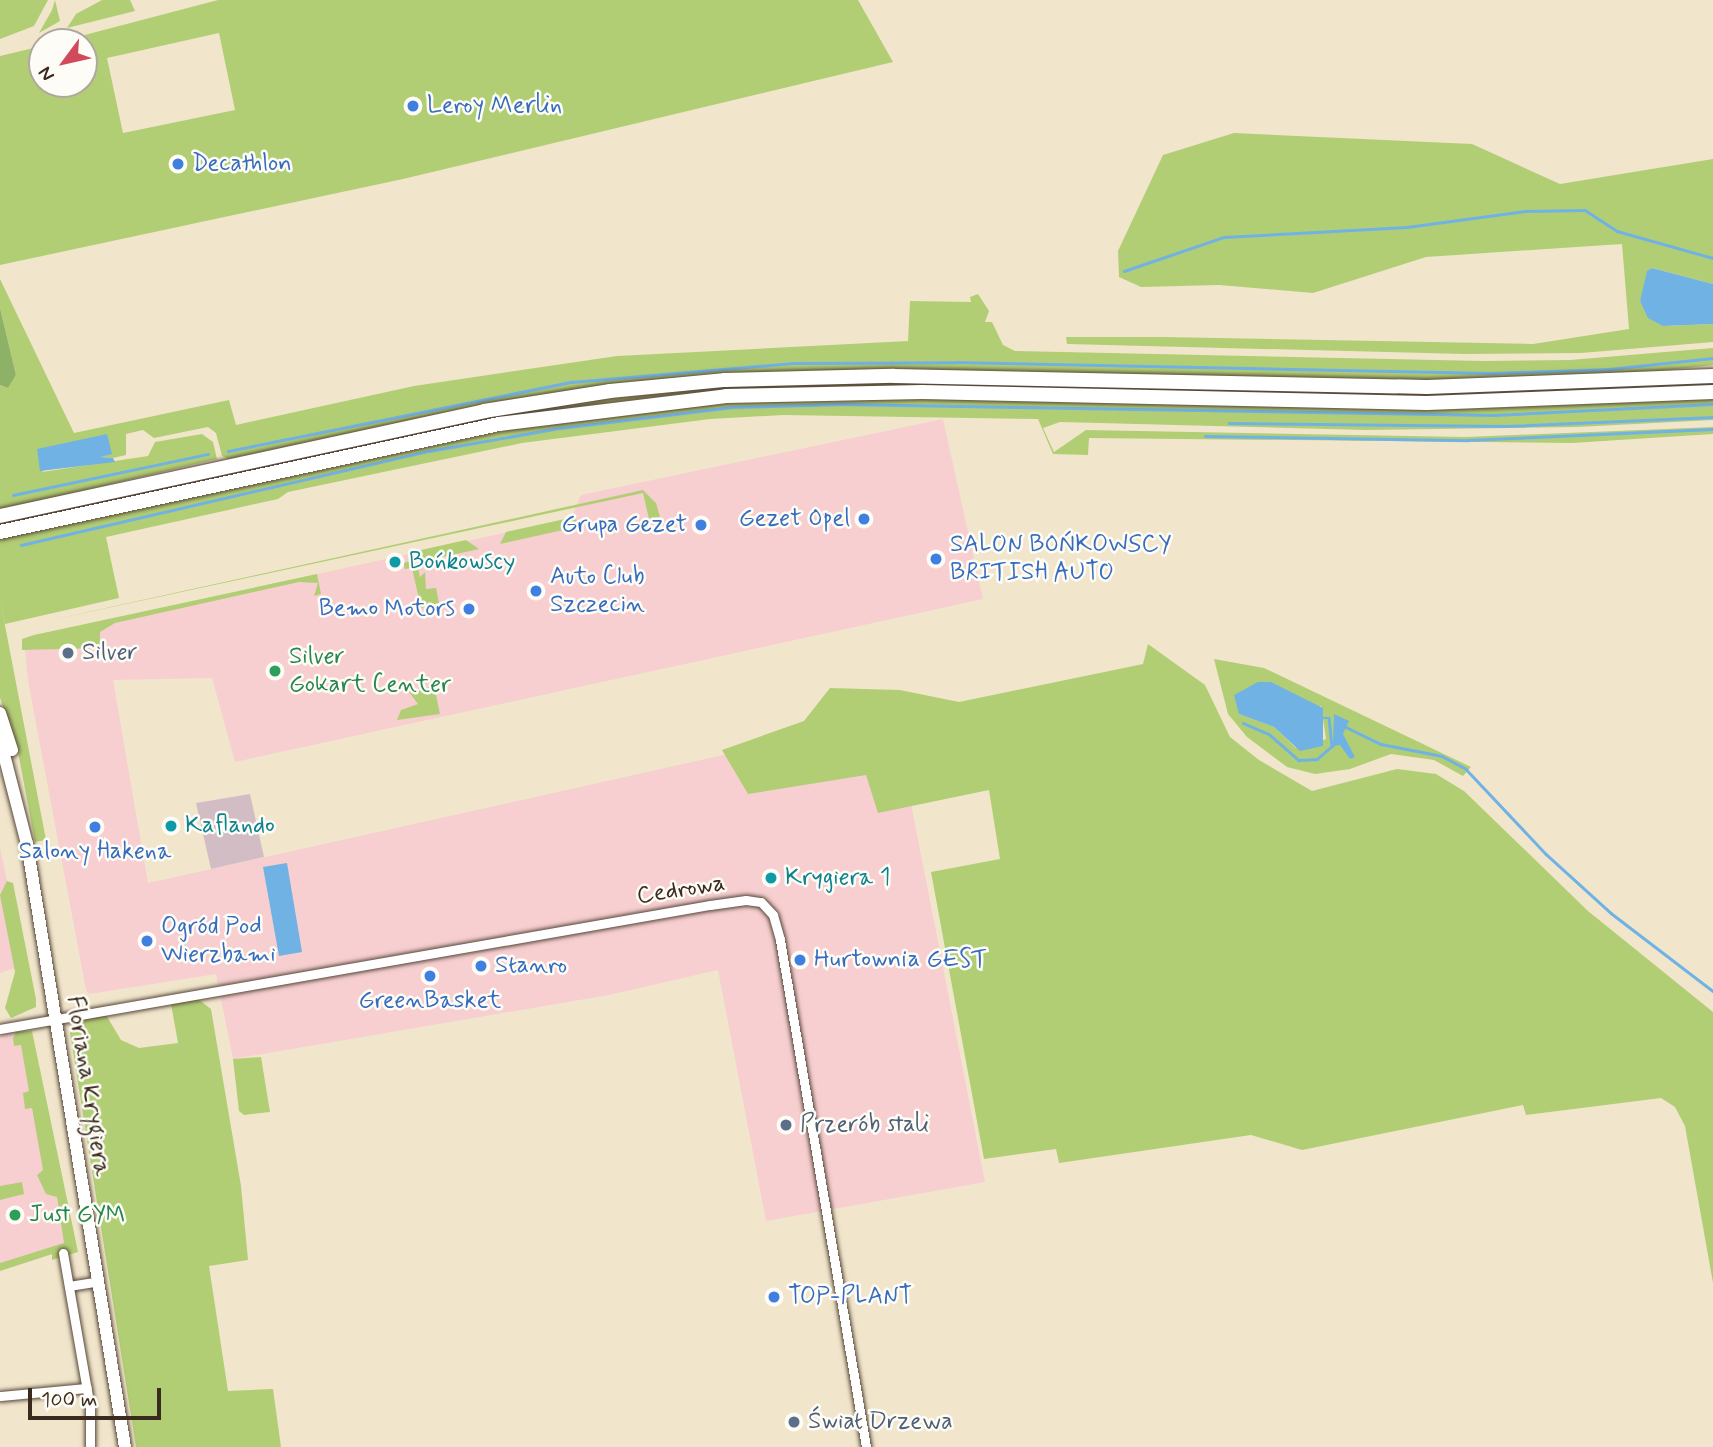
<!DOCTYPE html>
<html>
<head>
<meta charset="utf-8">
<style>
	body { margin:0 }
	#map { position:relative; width:1713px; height:1447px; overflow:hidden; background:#f1e6cc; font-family:Mynerve,sans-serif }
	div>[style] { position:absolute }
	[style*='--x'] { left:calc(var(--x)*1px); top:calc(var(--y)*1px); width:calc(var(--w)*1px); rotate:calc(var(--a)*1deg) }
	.built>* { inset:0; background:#f7cfd0 }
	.industrial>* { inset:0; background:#d2bdc5 }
	.green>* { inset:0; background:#b2ce74 }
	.forest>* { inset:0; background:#8db166 }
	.water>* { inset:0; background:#71b2e5 }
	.stream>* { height:2.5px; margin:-1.25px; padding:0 1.25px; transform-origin:1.25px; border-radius:1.25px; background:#71b2e5 }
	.roads { filter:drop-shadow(0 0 2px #564638) drop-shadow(0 0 2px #564638) }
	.minor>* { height:9px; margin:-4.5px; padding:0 4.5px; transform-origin:4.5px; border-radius:4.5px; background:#fff }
	.tertiary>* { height:12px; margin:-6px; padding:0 6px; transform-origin:6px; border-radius:6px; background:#fff }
	.primary>* { height:14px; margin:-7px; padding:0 7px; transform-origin:7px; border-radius:7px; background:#fff }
	.dots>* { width:19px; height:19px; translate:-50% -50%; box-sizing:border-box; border:4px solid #fdfcf7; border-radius:50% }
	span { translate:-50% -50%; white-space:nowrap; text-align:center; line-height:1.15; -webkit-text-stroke:5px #fdfcf7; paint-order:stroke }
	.shop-label { font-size:24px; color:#366cbe }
	.left { translate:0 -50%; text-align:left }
	.right { translate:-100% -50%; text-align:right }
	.culture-label { font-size:24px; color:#0d838f }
	.service-label { font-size:24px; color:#4e5e75 }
	.leisure-label { font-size:24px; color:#27864d }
	.street-label { font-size:24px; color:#3b2a1e }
	.north { position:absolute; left:28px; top:28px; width:70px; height:70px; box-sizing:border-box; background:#fdfcf7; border:2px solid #afa8a0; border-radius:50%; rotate:237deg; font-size:19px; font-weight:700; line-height:28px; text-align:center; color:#3b2a1e }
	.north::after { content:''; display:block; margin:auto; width:24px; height:32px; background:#d1495b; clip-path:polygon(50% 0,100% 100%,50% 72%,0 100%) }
	.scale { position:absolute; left:28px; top:1388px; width:133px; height:32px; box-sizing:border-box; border:4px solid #3b2a1e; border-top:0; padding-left:9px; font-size:21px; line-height:24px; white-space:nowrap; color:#3b2a1e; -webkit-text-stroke:5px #fdfcf7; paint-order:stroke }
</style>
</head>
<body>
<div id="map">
	<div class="built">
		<i style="clip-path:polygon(943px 419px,983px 599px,235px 762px,212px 678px,113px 680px,148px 883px,894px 717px,985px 1182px,766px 1221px,718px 970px,609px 995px,233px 1059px,216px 974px,89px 994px,86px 990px,28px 681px,24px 639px,571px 518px,581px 495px)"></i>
		<i style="clip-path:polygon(0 848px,25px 965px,0 973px)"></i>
		<i style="clip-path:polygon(22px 1031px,40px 1097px,66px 1250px,0 1271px,0 1036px)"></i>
	</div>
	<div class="industrial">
		<i style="clip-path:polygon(250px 794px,264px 857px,211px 869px,196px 803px)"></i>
	</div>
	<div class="green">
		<i style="clip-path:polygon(0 0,48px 0,34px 26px,0 39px)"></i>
		<i style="clip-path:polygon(55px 0,60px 21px,39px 33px,52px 10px)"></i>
		<i style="clip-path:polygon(102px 0,130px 0,135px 11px,67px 28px,76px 14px)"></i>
		<i style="clip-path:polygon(evenodd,218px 0,858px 0,893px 62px,403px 179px,0 265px,0 56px,42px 46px,42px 84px,84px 84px,84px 42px,58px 42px,218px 0,219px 33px,235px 110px,123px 133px,107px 58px,219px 33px)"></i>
		<i style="clip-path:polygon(1234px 133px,1472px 144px,1560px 184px,1713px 159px,1713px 284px,1652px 268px,1640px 301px,1663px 326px,1713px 324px,1713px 342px,1581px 353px,1464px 354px,1067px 344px,1066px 337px,1163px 337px,1533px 344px,1629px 329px,1622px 244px,1426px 257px,1313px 293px,1219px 285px,1141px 287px,1119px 277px,1118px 251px,1163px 155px)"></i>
		<i style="clip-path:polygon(0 279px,74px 433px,229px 400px,236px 425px,414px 386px,617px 356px,908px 341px,910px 301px,971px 302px,970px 297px,978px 294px,989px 311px,985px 322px,992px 322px,1003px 345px,1015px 351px,1484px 361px,1570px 360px,1713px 348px,1713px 365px,1625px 375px,1433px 381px,880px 369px,674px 378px,486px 404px,229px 459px,222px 456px,216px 433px,208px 427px,154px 438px,143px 430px,126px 434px,126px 455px,113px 458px,98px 457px,85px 441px,42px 472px,148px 456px,155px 442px,202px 434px,213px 442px,217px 459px,0 510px,0 385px,8px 388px,16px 375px,0 308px)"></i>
		<i style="clip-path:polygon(828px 381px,1476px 393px,1713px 382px,1713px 387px,1476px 398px,879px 386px,678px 394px,539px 412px,0 527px,0 522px,537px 407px,677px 390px)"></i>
		<i style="clip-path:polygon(879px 397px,1435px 410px,1713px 399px,1713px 420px,1577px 427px,1366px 430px,1060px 422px,1043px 428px,1054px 452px,1086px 430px,1466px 437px,1713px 427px,1713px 434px,1572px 443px,1089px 438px,1088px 455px,1053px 454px,1038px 419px,783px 415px,710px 419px,522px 443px,288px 492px,278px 499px,106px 537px,119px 598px,5px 624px,0 599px,46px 840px,35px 842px,18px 752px,0 698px,0 539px,540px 423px,726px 402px)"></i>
		<i style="clip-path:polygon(643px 490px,656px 503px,660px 517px,649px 519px,643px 493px,42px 622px)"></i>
		<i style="clip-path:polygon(574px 517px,581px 526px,500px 544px,506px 532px)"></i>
		<i style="clip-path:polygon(466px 540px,479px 549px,438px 558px,438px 564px,418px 568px,420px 577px,425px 572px,426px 589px,436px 588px,439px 603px,421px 608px,412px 568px,405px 569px,403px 563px,410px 561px,409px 553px,412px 552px,415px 564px,423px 562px,421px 550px)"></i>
		<i style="clip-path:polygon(317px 574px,321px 594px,314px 596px,318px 583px,299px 582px,115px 623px,100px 632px,100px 648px,22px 650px,22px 639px,34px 635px)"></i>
		<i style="clip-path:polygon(1148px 644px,1205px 685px,1230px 737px,1259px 760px,1312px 791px,1397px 769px,1436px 774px,1464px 791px,1588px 911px,1713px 1012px,1713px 1283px,1685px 1126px,1675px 1107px,1661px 1098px,1526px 1115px,1523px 1105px,1302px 1150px,1251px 1135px,1059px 1163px,1056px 1149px,984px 1159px,931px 872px,1000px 859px,989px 790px,878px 813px,866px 775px,748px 794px,722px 750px,804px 721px,830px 688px,900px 690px,959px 702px,1143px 664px)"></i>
		<i style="clip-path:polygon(evenodd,1214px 659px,1264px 668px,1471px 767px,1463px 776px,1434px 760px,1391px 754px,1350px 769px,1315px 774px,1287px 767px,1247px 737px,1228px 714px,1214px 659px,1321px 706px,1326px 739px,1296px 748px,1274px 727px,1239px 714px,1321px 706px)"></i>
		<i style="clip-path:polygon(430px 687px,435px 690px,440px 714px,397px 720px,401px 710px,418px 704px,406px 688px,419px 691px)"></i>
		<i style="clip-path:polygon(7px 881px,13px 883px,36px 999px,36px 1007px,11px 1018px,5px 1008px,15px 972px,0 895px)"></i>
		<i style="clip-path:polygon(198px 999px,211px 1009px,241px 1186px,248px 1260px,209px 1266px,228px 1391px,273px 1389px,281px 1447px,136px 1447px,70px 1033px,74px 1022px,106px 1015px,121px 1040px,139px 1048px,178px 1043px,171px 1004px)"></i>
		<i style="clip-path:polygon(32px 1031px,78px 1252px,52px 1260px,52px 1254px,0 1271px,0 1263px,64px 1243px,57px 1197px,46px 1194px,37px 1175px,43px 1170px,32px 1108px,25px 1109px,23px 1093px,29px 1091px,21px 1045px,14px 1046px,13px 1038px,16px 1032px)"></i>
		<i style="clip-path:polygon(261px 1057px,270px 1112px,244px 1115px,239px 1111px,233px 1059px)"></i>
		<i style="clip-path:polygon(22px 1182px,24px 1194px,0 1200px,0 1186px)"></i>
	</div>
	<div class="forest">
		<i style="clip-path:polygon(0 308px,16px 375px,8px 388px,0 385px)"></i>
	</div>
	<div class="water">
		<i style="clip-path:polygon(1652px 268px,1713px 284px,1713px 324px,1663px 326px,1648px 318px,1640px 301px,1647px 271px)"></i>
		<i style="clip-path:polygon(107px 434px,112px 454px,100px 457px,113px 458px,115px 462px,40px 471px,37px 449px)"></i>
		<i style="clip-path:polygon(1258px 682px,1271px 682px,1323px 708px,1323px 746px,1300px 751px,1274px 727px,1239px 714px,1234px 695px)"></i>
		<i style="clip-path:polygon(1334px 714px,1349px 721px,1343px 734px,1355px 757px,1350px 759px,1340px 745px,1333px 746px)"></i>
		<i style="clip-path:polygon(287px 863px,302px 952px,279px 956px,263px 867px)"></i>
	</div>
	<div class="stream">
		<i style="--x:1124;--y:271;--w:106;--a:-18.8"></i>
		<i style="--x:1224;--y:237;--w:183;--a:-3.1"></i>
		<i style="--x:1407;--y:227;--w:119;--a:-7.7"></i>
		<i style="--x:1525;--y:211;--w:60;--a:-1"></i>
		<i style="--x:1585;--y:210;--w:38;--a:33"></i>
		<i style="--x:1617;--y:231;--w:100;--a:15.7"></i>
		<i style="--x:1229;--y:423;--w:277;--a:0.6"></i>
		<i style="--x:1506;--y:426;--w:207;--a:-2.5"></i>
		<i style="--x:1205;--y:436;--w:263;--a:0.9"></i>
		<i style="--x:1468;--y:440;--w:245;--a:-2.6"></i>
		<i style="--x:228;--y:451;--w:350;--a:-11.4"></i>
		<i style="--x:571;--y:382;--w:223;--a:-4.9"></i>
		<i style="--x:793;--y:363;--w:164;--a:-0.3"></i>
		<i style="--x:957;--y:362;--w:534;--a:1.18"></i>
		<i style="--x:1491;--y:373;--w:118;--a:-1.9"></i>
		<i style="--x:1609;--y:369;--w:105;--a:-6"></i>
		<i style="--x:13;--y:495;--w:199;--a:-11.9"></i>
		<i style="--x:21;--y:545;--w:419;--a:-13"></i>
		<i style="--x:429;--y:451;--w:133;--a:-10"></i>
		<i style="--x:560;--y:428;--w:174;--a:-6.9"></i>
		<i style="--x:733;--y:407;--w:108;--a:-1.6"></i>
		<i style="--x:841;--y:404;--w:653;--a:0.97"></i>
		<i style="--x:1494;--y:415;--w:219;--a:-2.9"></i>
		<i style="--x:1324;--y:718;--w:5;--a:0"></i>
		<i style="--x:1329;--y:718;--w:28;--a:84"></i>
		<i style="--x:1332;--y:746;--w:4;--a:-45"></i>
		<i style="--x:1243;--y:723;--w:28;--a:23"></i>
		<i style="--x:1269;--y:734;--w:40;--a:41"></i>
		<i style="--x:1299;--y:760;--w:18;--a:-3"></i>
		<i style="--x:1317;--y:759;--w:20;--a:-41"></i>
		<i style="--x:1346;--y:727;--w:39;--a:26"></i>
		<i style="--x:1381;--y:744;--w:62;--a:11.1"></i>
		<i style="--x:1442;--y:756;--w:27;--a:28"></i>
		<i style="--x:1466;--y:769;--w:117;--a:46.7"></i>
		<i style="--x:1546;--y:854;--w:88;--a:42.2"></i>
		<i style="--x:1611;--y:913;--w:128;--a:37.4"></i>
	</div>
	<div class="roads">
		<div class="minor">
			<i style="--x:0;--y:1029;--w:721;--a:-9.91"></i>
			<i style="--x:710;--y:905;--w:36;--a:-8"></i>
			<i style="--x:746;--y:900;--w:15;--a:8"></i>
			<i style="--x:761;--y:902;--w:18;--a:47"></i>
			<i style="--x:773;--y:915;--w:26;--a:74"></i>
			<i style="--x:780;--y:940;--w:514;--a:80.37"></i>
			<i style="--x:63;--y:1253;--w:157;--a:80.1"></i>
			<i style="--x:90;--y:1408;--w:39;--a:90"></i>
			<i style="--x:69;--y:1286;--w:30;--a:-9"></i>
			<i style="--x:0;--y:1396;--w:87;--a:-5.3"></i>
		</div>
		<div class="tertiary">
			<i style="--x:0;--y:713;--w:39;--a:72"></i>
			<i style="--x:0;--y:739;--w:108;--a:75.6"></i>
			<i style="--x:27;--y:844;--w:611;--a:80.77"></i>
		</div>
		<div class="primary">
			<i style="--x:0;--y:516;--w:495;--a:-12.2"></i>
			<i style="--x:484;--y:411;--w:128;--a:-9"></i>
			<i style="--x:610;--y:391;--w:116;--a:-5.5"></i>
			<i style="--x:725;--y:380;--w:169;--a:-1.4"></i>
			<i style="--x:894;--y:376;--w:533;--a:1.18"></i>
			<i style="--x:1427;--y:387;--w:286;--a:-2.2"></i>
			<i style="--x:0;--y:532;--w:511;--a:-12.21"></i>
			<i style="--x:499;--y:424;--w:229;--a:-7"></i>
			<i style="--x:726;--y:396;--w:196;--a:-1.2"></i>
			<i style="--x:922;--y:392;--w:505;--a:1.25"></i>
			<i style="--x:1427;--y:403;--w:286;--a:-2.2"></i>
		</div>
	</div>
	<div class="dots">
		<i style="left:413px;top:106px;background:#3f7fe0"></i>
		<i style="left:178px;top:164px;background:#3f7fe0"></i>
		<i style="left:864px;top:519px;background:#3f7fe0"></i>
		<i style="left:701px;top:525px;background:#3f7fe0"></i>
		<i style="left:936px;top:559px;background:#3f7fe0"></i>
		<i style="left:395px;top:562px;background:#0f9aa8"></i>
		<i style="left:536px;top:591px;background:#3f7fe0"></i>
		<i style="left:469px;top:609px;background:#3f7fe0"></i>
		<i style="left:68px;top:653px;background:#5c6f8a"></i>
		<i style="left:275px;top:671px;background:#2e9e5b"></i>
		<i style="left:171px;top:826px;background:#0f9aa8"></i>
		<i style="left:95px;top:827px;background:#3f7fe0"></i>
		<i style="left:771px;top:878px;background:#0f9aa8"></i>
		<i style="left:147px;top:941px;background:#3f7fe0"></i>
		<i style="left:800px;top:960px;background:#3f7fe0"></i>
		<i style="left:481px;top:966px;background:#3f7fe0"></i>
		<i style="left:430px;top:976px;background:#3f7fe0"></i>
		<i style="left:786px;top:1125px;background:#5c6f8a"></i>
		<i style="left:15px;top:1215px;background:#2e9e5b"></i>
		<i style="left:774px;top:1297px;background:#3f7fe0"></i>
		<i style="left:794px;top:1422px;background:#5c6f8a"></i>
	</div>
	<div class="shop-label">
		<span class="left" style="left:427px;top:106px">Leroy Merlin</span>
		<span class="left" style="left:192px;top:164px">Decathlon</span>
		<span class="right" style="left:850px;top:519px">Gezet Opel</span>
		<span class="right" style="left:687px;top:525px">Grupa Gezet</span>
		<span class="left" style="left:950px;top:559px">SALON BOŃKOWSCY<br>BRITISH AUTO</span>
		<span class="left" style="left:550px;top:591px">Auto Club<br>Szczecin</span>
		<span class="right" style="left:455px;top:609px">Bemo Motors</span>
		<span style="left:95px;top:852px">Salony Hakena</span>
		<span class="left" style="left:161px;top:941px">Ogród Pod<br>Wierzbami</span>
		<span class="left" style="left:814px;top:960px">Hurtownia GEST</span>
		<span class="left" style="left:495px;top:966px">Stanro</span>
		<span style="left:430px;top:1001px">GreenBasket</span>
		<span class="left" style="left:788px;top:1297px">TOP-PLANT</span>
	</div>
	<div class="culture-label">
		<span class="left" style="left:409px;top:562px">Bońkowscy</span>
		<span class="left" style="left:185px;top:826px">Kaflando</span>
		<span class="left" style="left:785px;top:878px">Krygiera 1</span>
	</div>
	<div class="service-label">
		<span class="left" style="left:82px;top:653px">Silver</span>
		<span class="left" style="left:800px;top:1125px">Przerób stali</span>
		<span class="left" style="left:808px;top:1422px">Świat Drzewa</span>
	</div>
	<div class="leisure-label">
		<span class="left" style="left:289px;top:671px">Silver<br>Gokart Center</span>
		<span class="left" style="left:29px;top:1215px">Just GYM</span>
	</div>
	<div class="street-label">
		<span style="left:681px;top:890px;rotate:-9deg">Cedrowa</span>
		<span style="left:88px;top:1086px;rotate:81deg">Floriana Krygiera</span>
	</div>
	<div class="north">N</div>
	<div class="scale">100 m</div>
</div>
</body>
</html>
